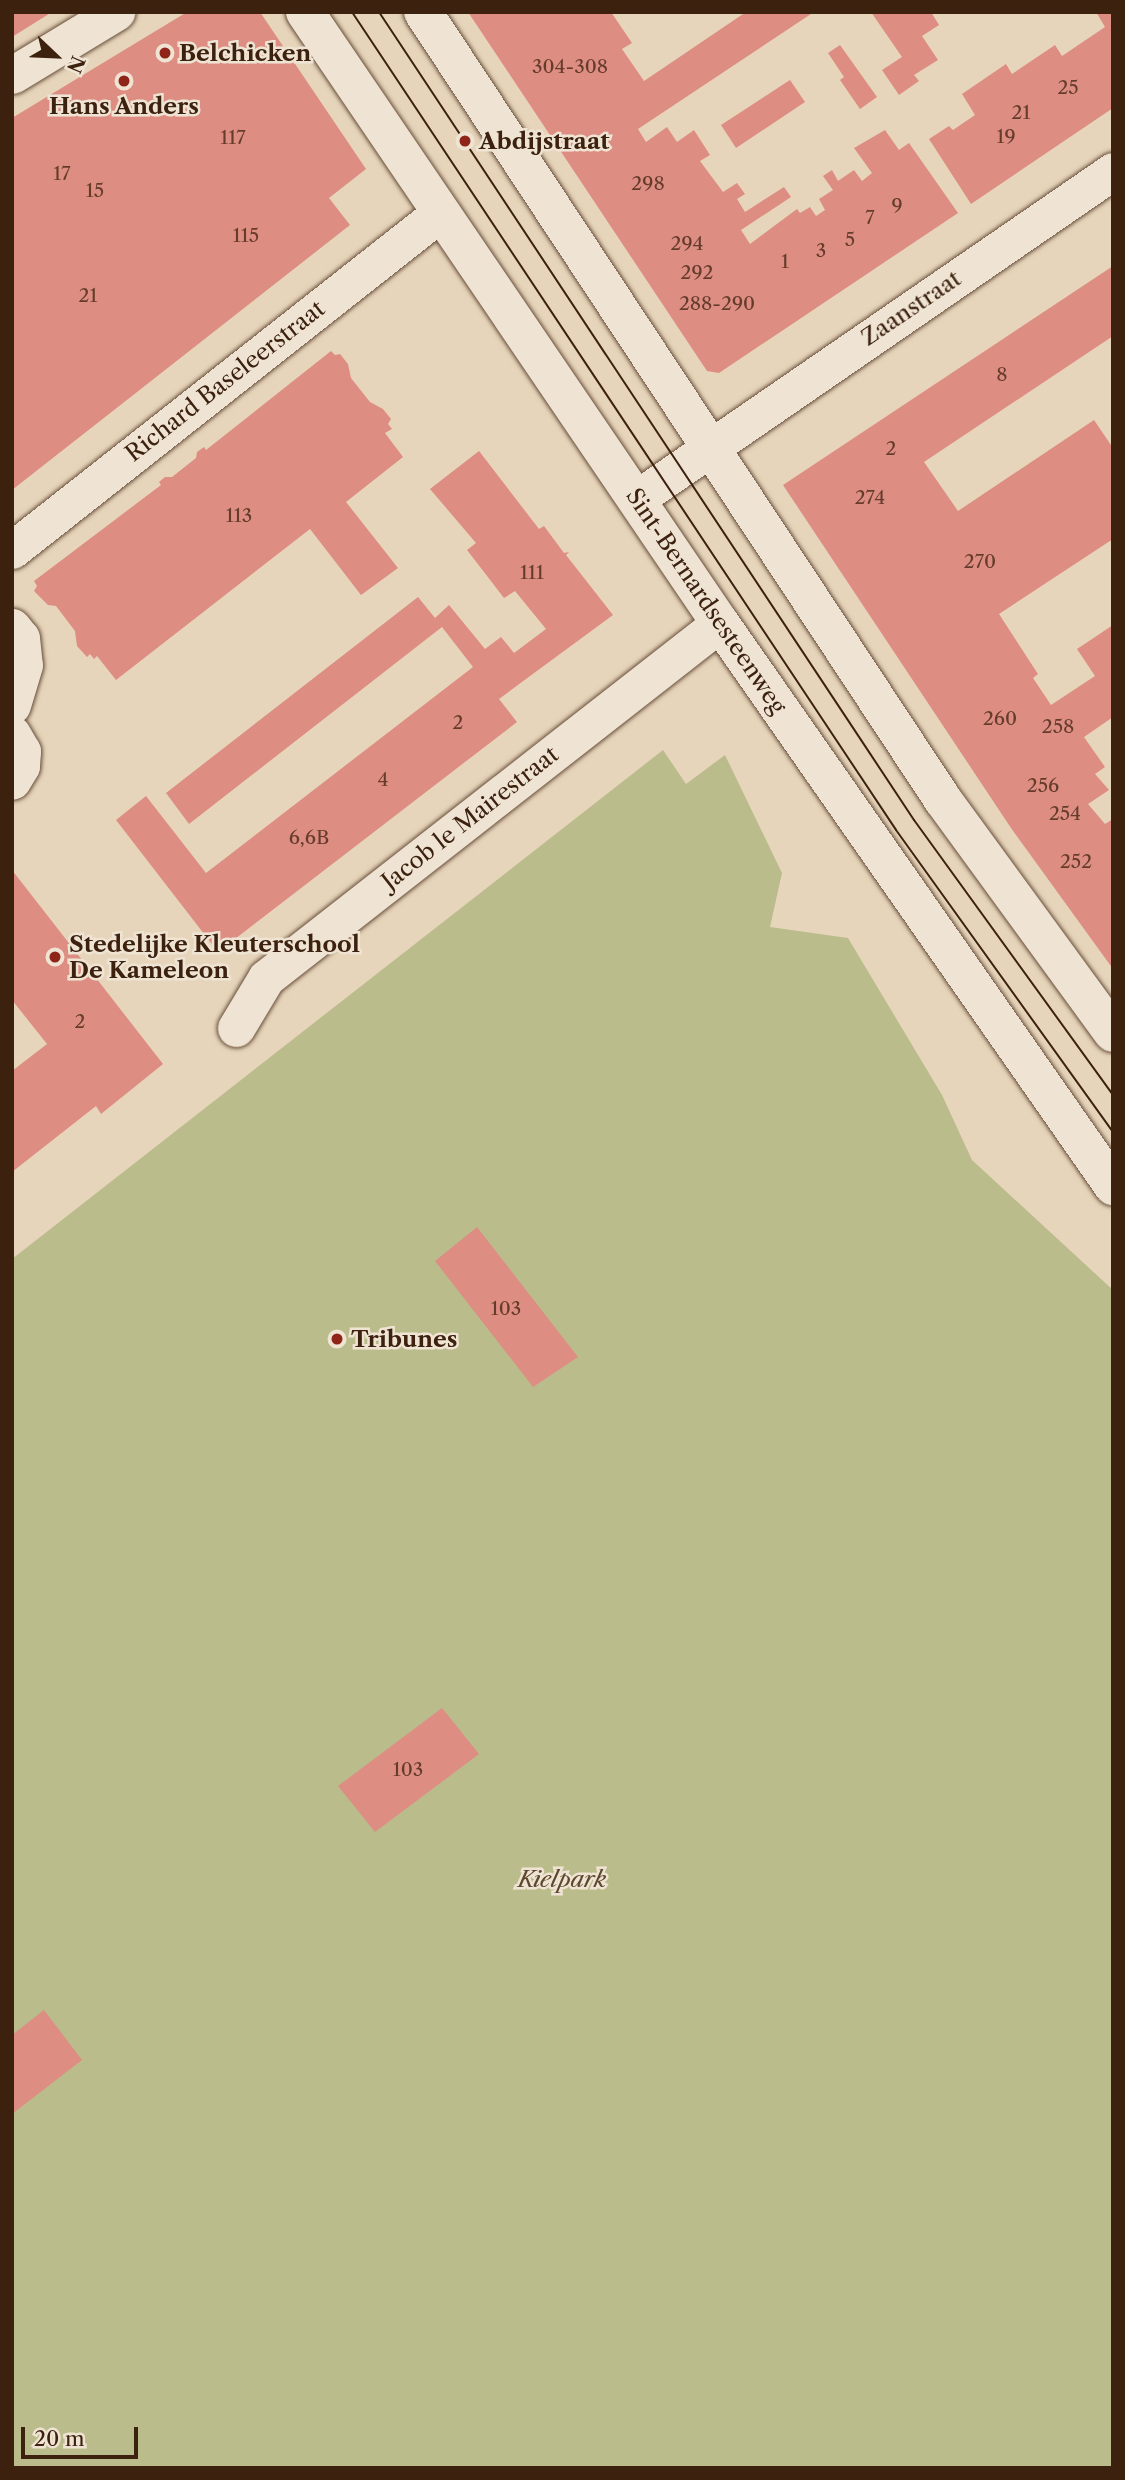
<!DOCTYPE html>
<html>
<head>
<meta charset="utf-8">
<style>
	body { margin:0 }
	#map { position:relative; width:1125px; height:2480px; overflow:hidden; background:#e7d5bb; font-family:"Libre Caslon Text",serif }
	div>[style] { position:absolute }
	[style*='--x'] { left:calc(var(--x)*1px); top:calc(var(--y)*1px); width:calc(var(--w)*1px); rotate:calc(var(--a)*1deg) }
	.green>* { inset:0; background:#bbbc8c }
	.building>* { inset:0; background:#dd8d82 }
	.roads { filter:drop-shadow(0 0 2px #684e3a) drop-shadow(0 0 2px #684e3a) }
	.minor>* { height:37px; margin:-18.5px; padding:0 18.5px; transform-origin:18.5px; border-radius:18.5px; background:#efe4d3 }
	.tertiary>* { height:38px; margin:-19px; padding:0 19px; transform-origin:19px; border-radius:19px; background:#efe4d3 }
	.tram>* { height:2px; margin:-1px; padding:0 1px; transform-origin:1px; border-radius:1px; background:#3d210f }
	.dots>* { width:19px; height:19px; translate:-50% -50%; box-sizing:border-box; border:4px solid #efe4d3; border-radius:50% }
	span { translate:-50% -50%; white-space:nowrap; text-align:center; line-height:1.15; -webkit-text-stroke:5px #efe4d3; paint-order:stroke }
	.number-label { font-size:19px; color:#653c2c }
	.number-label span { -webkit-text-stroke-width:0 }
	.poi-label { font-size:23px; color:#3d210f; font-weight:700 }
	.left { translate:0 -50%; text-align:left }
	.street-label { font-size:23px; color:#3d210f }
	.park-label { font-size:23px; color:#5c482e; font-style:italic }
	.frame { position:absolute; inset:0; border:14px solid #3d210f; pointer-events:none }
	.north { position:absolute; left:21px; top:21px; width:70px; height:70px; -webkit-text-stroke:5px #efe4d3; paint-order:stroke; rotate:113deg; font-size:19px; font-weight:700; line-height:28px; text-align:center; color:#3d210f }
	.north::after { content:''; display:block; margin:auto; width:24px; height:32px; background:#3d210f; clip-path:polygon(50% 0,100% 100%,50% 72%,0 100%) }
	.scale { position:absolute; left:21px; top:2427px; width:117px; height:32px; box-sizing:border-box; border:4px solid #3d210f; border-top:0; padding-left:9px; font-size:21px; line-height:24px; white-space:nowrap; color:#3d210f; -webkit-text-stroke:5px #efe4d3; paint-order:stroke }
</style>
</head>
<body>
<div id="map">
	<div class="green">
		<i style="clip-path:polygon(663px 750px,686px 784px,725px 755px,782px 873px,770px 927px,848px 938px,942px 1095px,972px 1160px,1113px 1290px,1113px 2468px,12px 2468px,12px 1259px)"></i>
	</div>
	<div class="building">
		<i style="clip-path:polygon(12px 12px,52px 12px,12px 37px)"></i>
		<i style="clip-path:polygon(187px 12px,260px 12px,366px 169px,329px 198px,350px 225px,12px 490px,12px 118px)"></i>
		<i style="clip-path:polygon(468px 12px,611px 12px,632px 43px,622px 49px,644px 81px,746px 12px,814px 12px,638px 129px,646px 142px,667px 127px,677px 142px,694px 130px,710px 155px,700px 161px,723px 192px,737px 183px,745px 194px,737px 199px,745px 212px,784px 187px,791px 197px,741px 230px,750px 244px,797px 209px,800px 213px,810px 207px,816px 216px,825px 210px,819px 199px,833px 190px,823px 176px,832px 170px,838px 181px,854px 170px,862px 181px,872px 173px,854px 148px,885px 130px,899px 150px,909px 143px,958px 213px,719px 373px,707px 371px)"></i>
		<i style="clip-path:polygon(871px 12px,931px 12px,939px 25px,922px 36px,938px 60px,914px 75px,919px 81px,899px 95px,882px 70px,902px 57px)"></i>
		<i style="clip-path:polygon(1096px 12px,1113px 12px,1113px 108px,971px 204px,929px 139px,949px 126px,953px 130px,975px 115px,962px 94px,1006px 64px,1012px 74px,1055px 45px,1062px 56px,1105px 27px)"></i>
		<i style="clip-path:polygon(840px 45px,877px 97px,860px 109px,840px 80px,844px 77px,828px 53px)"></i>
		<i style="clip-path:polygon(790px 80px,805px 102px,736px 148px,721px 125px)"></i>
		<i style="clip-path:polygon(1113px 266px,1113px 336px,924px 462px,958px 511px,1094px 420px,1113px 448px,1113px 539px,999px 614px,1038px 674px,1033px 678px,1051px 705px,1095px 676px,1077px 649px,1113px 625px,1113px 717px,1084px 737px,1105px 767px,1095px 774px,1109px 790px,1088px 804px,1105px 824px,1113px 819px,1113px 969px,1011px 828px,783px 485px)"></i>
		<i style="clip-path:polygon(331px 351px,335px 355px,340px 354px,348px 364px,351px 378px,370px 402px,383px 409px,391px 419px,388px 424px,392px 429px,385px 433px,403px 457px,346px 502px,398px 568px,361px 595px,310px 529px,116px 680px,97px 656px,94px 659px,90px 654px,87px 657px,77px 646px,75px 631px,56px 606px,48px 605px,34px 591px,37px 586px,34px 581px,161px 485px,159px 482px,165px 477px,172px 477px,196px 458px,197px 452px,204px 447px,206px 450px)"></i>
		<i style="clip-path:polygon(479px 451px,539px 529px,544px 526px,564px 553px,569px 552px,566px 555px,613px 615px,499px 699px,517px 722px,218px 952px,116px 820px,146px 796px,206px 873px,473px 667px,442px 627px,189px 824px,166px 793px,418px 597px,435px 618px,449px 605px,485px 649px,501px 637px,514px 653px,546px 629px,515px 591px,504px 598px,467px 550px,476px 543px,430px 489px)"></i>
		<i style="clip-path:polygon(12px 870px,163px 1064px,101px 1114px,96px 1106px,12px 1172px,12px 1071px,47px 1044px,12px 1000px)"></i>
		<i style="clip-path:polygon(477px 1227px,578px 1357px,533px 1387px,435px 1261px)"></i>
		<i style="clip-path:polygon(442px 1708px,479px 1754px,375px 1832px,338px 1786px)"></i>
		<i style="clip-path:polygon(44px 2010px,82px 2060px,12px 2114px,12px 2035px)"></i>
	</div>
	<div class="roads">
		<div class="minor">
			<i style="--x:12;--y:75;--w:122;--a:-31.2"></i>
			<i style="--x:636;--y:499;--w:579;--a:-34.51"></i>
			<i style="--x:12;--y:550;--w:545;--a:-38.22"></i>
			<i style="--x:12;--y:627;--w:14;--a:51"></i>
			<i style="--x:21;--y:638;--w:27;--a:84"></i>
			<i style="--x:24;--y:665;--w:42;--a:106.7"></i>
			<i style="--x:12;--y:734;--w:20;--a:60"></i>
			<i style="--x:22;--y:751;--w:15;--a:94"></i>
			<i style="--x:21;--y:766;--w:17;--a:121"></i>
			<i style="--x:236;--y:1028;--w:58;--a:-59"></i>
			<i style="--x:266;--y:978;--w:576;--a:-38.02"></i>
		</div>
		<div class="tertiary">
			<i style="--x:305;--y:12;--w:739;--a:55.82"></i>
			<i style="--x:720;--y:623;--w:687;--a:55.08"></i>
			<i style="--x:423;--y:12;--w:944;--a:56.58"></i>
			<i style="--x:943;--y:800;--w:288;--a:53.9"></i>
		</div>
	</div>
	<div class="tram">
		<i style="--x:352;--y:12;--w:982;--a:56.37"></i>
		<i style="--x:896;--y:830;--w:372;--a:54.3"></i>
		<i style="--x:379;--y:12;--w:969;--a:56.49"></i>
		<i style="--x:914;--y:820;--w:339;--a:54.1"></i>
	</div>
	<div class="dots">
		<i style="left:165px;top:53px;background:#8f2418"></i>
		<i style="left:124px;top:81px;background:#8f2418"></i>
		<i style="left:465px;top:141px;background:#8f2418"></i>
		<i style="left:55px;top:957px;background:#8f2418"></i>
		<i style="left:337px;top:1339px;background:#8f2418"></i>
	</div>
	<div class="number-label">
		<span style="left:570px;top:67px">304-308</span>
		<span style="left:1068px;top:88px">25</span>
		<span style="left:1021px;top:113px">21</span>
		<span style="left:1006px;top:137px">19</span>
		<span style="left:233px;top:138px">117</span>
		<span style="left:62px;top:174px">17</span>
		<span style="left:648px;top:184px">298</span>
		<span style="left:95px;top:191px">15</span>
		<span style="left:897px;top:206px">9</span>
		<span style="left:870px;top:218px">7</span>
		<span style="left:246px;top:236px">115</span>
		<span style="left:850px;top:240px">5</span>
		<span style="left:687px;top:244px">294</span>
		<span style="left:821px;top:251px">3</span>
		<span style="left:785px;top:262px">1</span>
		<span style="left:697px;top:273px">292</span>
		<span style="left:88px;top:296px">21</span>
		<span style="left:717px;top:304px">288-290</span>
		<span style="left:1002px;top:375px">8</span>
		<span style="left:891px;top:449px">2</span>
		<span style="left:870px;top:498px">274</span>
		<span style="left:239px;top:516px">113</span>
		<span style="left:980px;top:562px">270</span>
		<span style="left:532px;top:573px">111</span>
		<span style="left:1000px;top:719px">260</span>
		<span style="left:458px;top:723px">2</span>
		<span style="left:1058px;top:727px">258</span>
		<span style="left:383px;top:780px">4</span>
		<span style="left:1043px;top:786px">256</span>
		<span style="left:1065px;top:814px">254</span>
		<span style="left:309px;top:838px">6,6B</span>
		<span style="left:1076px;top:862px">252</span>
		<span style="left:80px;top:1022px">2</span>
		<span style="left:506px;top:1309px">103</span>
		<span style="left:408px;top:1770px">103</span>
	</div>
	<div class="poi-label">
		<span class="left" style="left:179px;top:53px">Belchicken</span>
		<span style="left:124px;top:106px">Hans Anders</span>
		<span class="left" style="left:479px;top:141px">Abdijstraat</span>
		<span class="left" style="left:69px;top:957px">Stedelijke Kleuterschool<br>De Kameleon</span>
		<span class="left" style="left:351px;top:1339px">Tribunes</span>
	</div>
	<div class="street-label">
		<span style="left:911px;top:308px;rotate:-34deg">Zaanstraat</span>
		<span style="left:225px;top:381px;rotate:-38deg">Richard Baseleerstraat</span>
		<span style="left:706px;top:601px;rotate:56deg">Sint-Bernardsesteenweg</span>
		<span style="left:470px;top:818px;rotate:-38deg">Jacob le Mairestraat</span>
	</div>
	<div class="park-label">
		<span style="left:562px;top:1879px">Kielpark</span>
	</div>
	<div class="frame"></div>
	<div class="north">N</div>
	<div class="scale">20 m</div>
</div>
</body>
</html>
